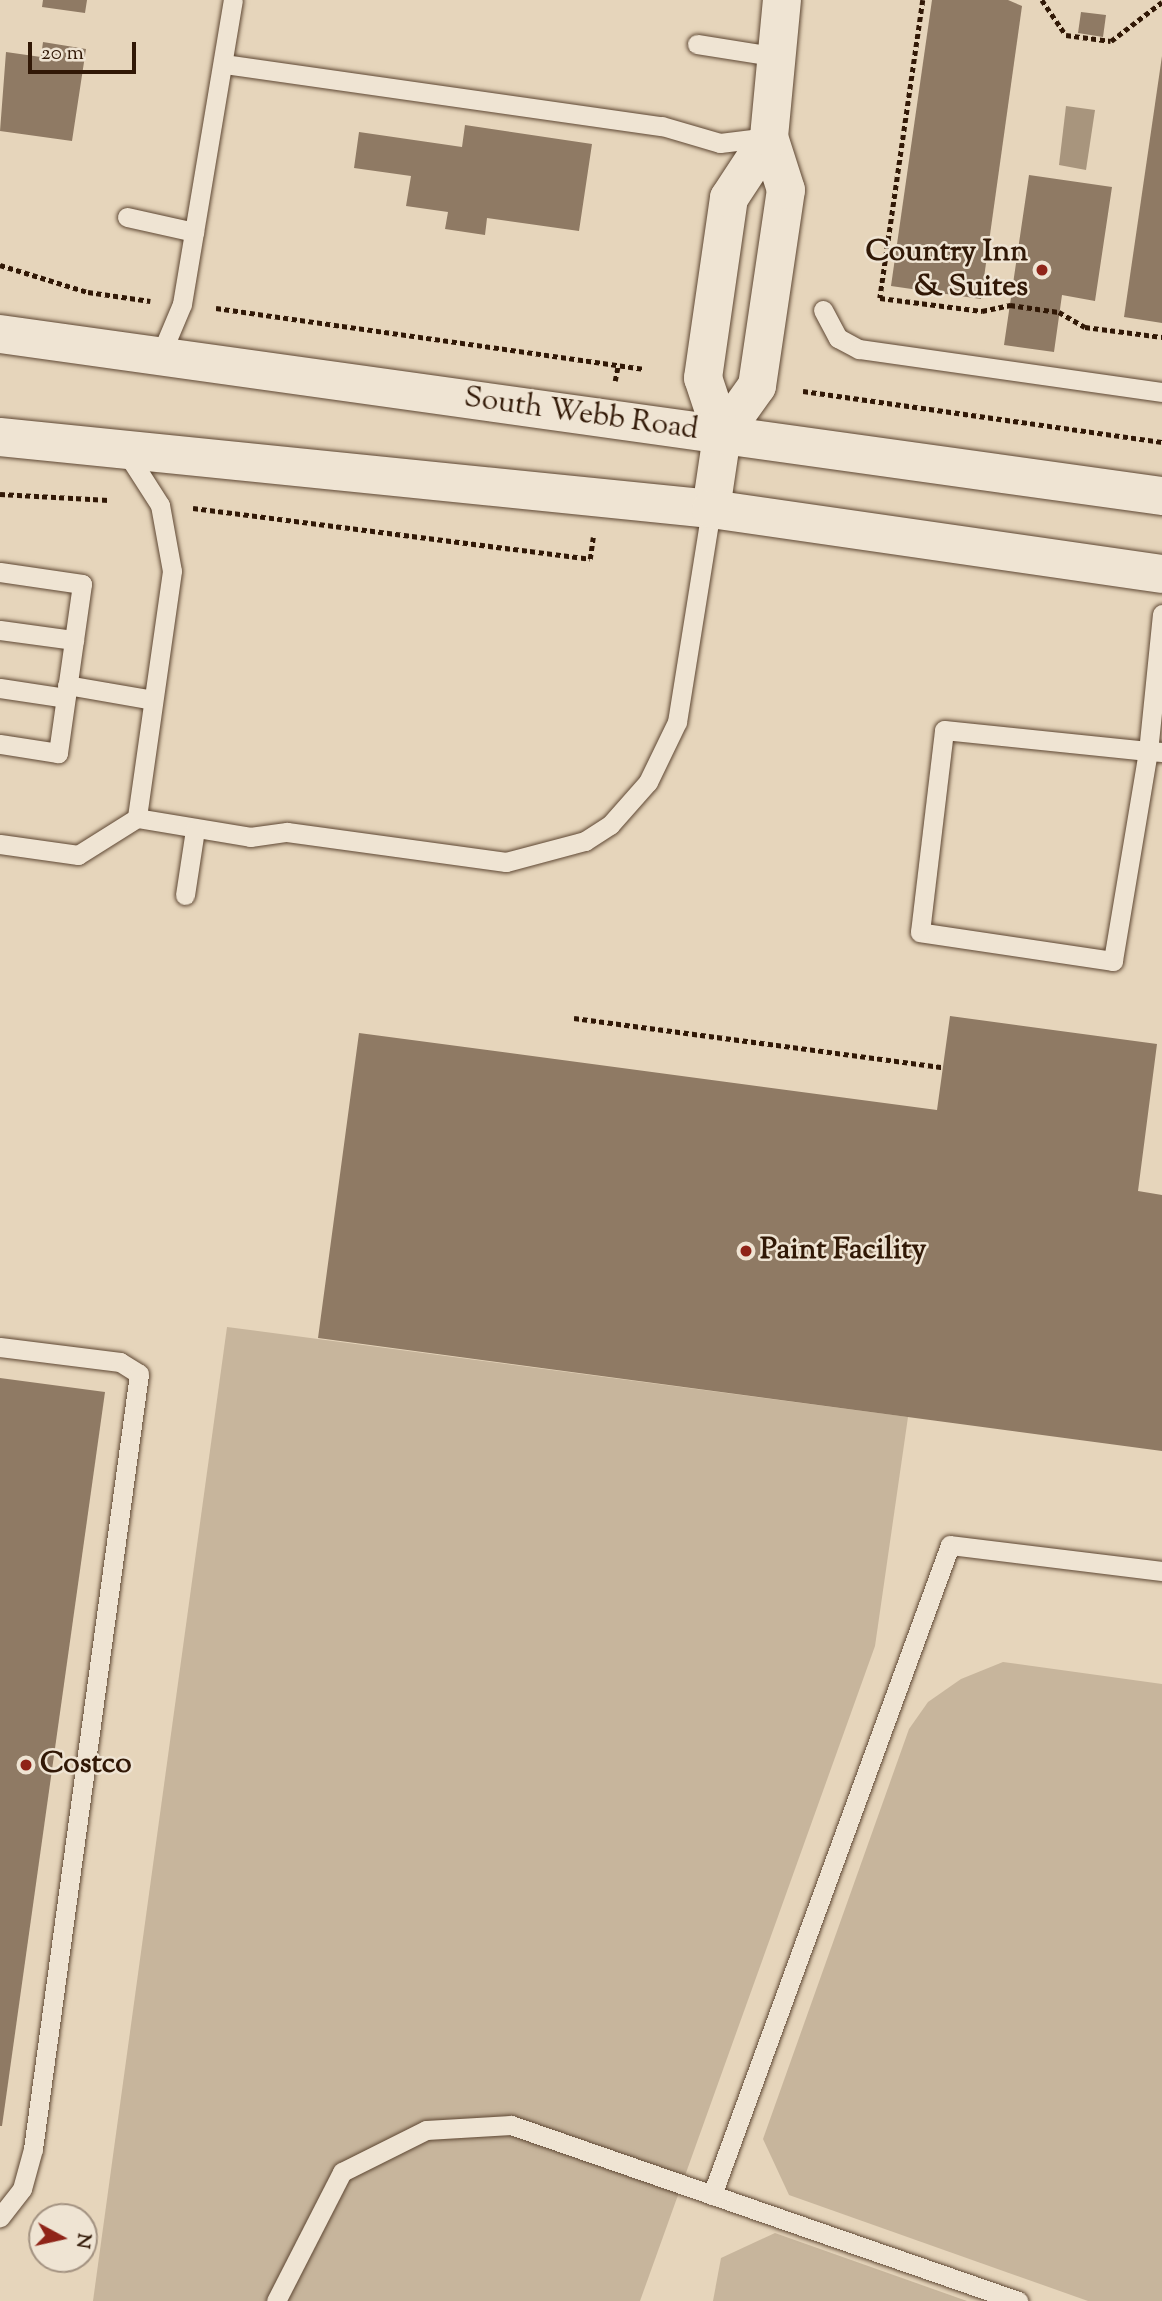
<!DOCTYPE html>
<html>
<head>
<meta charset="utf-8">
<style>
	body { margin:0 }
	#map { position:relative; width:1162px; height:2301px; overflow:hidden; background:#e6d5bb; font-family:"Sorts Mill Goudy",serif }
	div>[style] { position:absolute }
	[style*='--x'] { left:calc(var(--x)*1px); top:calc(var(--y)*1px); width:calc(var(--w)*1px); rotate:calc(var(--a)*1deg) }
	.green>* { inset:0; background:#c7b59c }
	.water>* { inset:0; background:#a8957d }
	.building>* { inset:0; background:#8f7a64 }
	.path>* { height:4.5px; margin-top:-2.25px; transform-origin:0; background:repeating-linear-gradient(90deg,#311806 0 5px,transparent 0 8.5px) }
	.roads { filter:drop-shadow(0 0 2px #5e4733) drop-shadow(0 0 2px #5e4733) }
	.service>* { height:19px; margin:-9.5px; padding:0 9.5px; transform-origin:9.5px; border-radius:9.5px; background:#efe4d3 }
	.minor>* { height:38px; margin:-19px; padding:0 19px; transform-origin:19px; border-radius:19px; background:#efe4d3 }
	.secondary>* { height:38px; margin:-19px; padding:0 19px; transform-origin:19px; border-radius:19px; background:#efe4d3 }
	.dots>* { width:19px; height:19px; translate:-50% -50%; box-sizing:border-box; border:4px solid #efe4d3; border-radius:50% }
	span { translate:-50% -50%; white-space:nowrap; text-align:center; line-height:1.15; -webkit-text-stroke:5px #efe4d3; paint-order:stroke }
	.poi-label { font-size:30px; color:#311806; font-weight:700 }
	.right { translate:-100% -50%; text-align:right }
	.left { translate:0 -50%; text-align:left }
	.street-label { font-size:30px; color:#311806 }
	.north { position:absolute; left:28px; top:2203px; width:70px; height:70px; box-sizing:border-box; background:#efe4d3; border:2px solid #a39281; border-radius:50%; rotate:98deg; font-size:19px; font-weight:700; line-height:28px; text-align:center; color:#311806 }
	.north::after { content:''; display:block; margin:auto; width:24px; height:32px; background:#8f2418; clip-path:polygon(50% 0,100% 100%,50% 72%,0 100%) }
	.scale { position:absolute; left:28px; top:42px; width:108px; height:32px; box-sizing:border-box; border:4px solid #311806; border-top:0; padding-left:9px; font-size:21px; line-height:24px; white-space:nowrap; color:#311806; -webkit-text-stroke:5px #efe4d3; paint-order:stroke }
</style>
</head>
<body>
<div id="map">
	<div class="green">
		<i style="clip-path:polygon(227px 1327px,908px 1417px,875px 1646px,640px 2301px,93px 2301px)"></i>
		<i style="clip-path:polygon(1003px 1662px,1162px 1684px,1162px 2301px,1088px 2301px,789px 2195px,763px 2139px,909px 1729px,928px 1702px,961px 1679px)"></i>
		<i style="clip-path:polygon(775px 2233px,967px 2301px,713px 2301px,721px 2258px)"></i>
	</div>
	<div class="water">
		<i style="clip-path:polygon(1066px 106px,1095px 110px,1086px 170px,1059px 165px)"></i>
	</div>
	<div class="building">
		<i style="clip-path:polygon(43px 0,87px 0,85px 13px,42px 7px)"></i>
		<i style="clip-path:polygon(932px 0,1008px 0,1022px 6px,981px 299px,891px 286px)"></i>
		<i style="clip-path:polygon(1081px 12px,1106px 15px,1103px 37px,1078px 33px)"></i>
		<i style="clip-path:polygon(43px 42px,86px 49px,72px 141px,0 131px,6px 52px,41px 57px)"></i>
		<i style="clip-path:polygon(1162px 56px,1162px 323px,1124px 317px)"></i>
		<i style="clip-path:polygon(465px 125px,592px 144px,579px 231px,487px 218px,485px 235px,445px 229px,448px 212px,406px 206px,411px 176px,354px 168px,359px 132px,462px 147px)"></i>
		<i style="clip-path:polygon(1029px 175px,1112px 187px,1095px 301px,1062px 295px,1054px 352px,1004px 345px)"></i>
		<i style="clip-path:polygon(950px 1016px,1157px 1044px,1138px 1191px,1162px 1195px,1162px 1451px,318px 1338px,359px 1033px,937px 1110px)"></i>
		<i style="clip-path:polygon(0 1378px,105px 1392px,2px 2126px,0 2126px)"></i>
	</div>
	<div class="path">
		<i style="--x:923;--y:0;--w:301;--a:98.2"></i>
		<i style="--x:880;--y:298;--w:103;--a:7.3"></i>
		<i style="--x:982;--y:311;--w:29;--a:-12"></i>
		<i style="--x:1010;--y:305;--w:49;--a:8.1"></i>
		<i style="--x:1059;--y:312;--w:30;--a:30"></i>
		<i style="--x:1085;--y:327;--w:78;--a:7.4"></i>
		<i style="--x:1042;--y:0;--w:42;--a:55.6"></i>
		<i style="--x:1066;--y:35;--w:45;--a:7.6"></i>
		<i style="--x:1111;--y:41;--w:64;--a:-37.4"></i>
		<i style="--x:0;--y:265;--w:92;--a:17.1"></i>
		<i style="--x:88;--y:292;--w:63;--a:8.3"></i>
		<i style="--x:216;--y:308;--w:431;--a:8.1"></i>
		<i style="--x:615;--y:381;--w:15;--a:-79"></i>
		<i style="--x:803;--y:391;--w:363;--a:8.1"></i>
		<i style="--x:0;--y:494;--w:109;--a:3.2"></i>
		<i style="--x:193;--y:508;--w:400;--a:7.3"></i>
		<i style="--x:590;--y:559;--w:22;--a:-82"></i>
		<i style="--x:574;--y:1018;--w:372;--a:7.6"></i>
	</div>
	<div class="roads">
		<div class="service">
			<i style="--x:697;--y:44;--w:82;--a:9.1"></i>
			<i style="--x:224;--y:64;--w:442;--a:8.1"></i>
			<i style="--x:662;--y:126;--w:60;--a:16.3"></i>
			<i style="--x:720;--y:143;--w:49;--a:-7"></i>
			<i style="--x:127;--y:217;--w:69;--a:12.6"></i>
			<i style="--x:823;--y:310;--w:32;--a:62"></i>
			<i style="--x:838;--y:338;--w:24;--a:28"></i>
			<i style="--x:859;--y:349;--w:306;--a:8.1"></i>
			<i style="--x:161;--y:354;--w:54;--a:-67.2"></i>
			<i style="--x:182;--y:304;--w:308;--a:-80.5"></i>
			<i style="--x:126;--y:452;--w:63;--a:57.3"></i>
			<i style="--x:160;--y:505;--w:67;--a:79.7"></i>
			<i style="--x:172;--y:571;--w:249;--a:98.1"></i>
			<i style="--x:0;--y:572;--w:83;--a:8.3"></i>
			<i style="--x:82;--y:584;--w:171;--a:98.1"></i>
			<i style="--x:58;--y:753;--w:59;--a:-171.2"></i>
			<i style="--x:1162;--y:614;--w:138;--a:95.8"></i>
			<i style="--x:1148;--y:751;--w:213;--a:99.5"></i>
			<i style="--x:1113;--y:961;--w:195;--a:-171.5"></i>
			<i style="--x:920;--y:932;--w:203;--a:-83.2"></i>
			<i style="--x:944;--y:730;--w:205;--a:5.9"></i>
			<i style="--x:1148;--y:751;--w:14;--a:4"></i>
			<i style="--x:0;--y:630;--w:75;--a:7.7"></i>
			<i style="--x:67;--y:685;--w:87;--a:9.9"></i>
			<i style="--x:0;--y:688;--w:66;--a:8.7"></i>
			<i style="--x:0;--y:844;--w:79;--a:8"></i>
			<i style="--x:78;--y:855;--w:70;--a:-32.1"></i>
			<i style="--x:137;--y:818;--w:115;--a:9.5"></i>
			<i style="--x:250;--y:837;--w:37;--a:-8"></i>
			<i style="--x:287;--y:832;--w:221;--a:7.8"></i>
			<i style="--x:506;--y:862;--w:82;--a:-14.9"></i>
			<i style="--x:585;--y:841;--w:30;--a:-33"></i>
			<i style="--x:610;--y:825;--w:57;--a:-48.5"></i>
			<i style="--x:648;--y:782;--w:67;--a:-64.2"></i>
			<i style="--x:677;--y:722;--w:216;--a:-80.9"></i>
			<i style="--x:185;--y:895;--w:66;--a:-81.3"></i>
			<i style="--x:0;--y:1347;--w:121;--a:7.1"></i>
			<i style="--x:120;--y:1362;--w:22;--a:32"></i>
			<i style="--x:139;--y:1374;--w:782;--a:97.79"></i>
			<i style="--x:33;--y:2149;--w:41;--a:105.4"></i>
			<i style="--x:22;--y:2189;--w:36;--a:128"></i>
			<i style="--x:712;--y:2195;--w:692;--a:-69.89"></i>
			<i style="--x:950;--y:1545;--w:214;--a:7"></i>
			<i style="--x:276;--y:2301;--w:145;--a:-62.9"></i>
			<i style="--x:342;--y:2172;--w:94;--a:-26.6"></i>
			<i style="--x:426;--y:2130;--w:85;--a:-3.4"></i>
			<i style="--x:511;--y:2125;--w:537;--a:19.14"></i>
		</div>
		<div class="minor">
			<i style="--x:722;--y:435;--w:60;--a:-54.5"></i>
			<i style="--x:757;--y:386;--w:198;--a:-81.6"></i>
			<i style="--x:786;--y:190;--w:56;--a:-107.8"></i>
			<i style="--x:711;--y:509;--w:75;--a:-81.5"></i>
			<i style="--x:722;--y:435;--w:60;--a:-108.4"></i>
			<i style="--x:703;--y:378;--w:182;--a:-81.8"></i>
			<i style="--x:729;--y:198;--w:73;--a:-56.7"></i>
			<i style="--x:769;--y:137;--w:138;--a:-84.6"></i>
		</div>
		<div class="secondary">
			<i style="--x:0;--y:334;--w:1173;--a:7.94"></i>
			<i style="--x:0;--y:437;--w:715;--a:5.78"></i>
			<i style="--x:711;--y:509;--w:456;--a:8.2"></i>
		</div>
	</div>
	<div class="dots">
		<i style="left:1042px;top:270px;background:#8f2418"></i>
		<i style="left:746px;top:1251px;background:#8f2418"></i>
		<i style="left:26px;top:1765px;background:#8f2418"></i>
	</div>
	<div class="poi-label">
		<span class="right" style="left:1028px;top:270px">Country Inn<br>&amp; Suites</span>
		<span class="left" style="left:760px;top:1251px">Paint Facility</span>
		<span class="left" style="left:40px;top:1765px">Costco</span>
	</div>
	<div class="street-label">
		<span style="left:581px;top:415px;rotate:8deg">South Webb Road</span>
	</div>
	<div class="north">N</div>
	<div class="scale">20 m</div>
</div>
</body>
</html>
